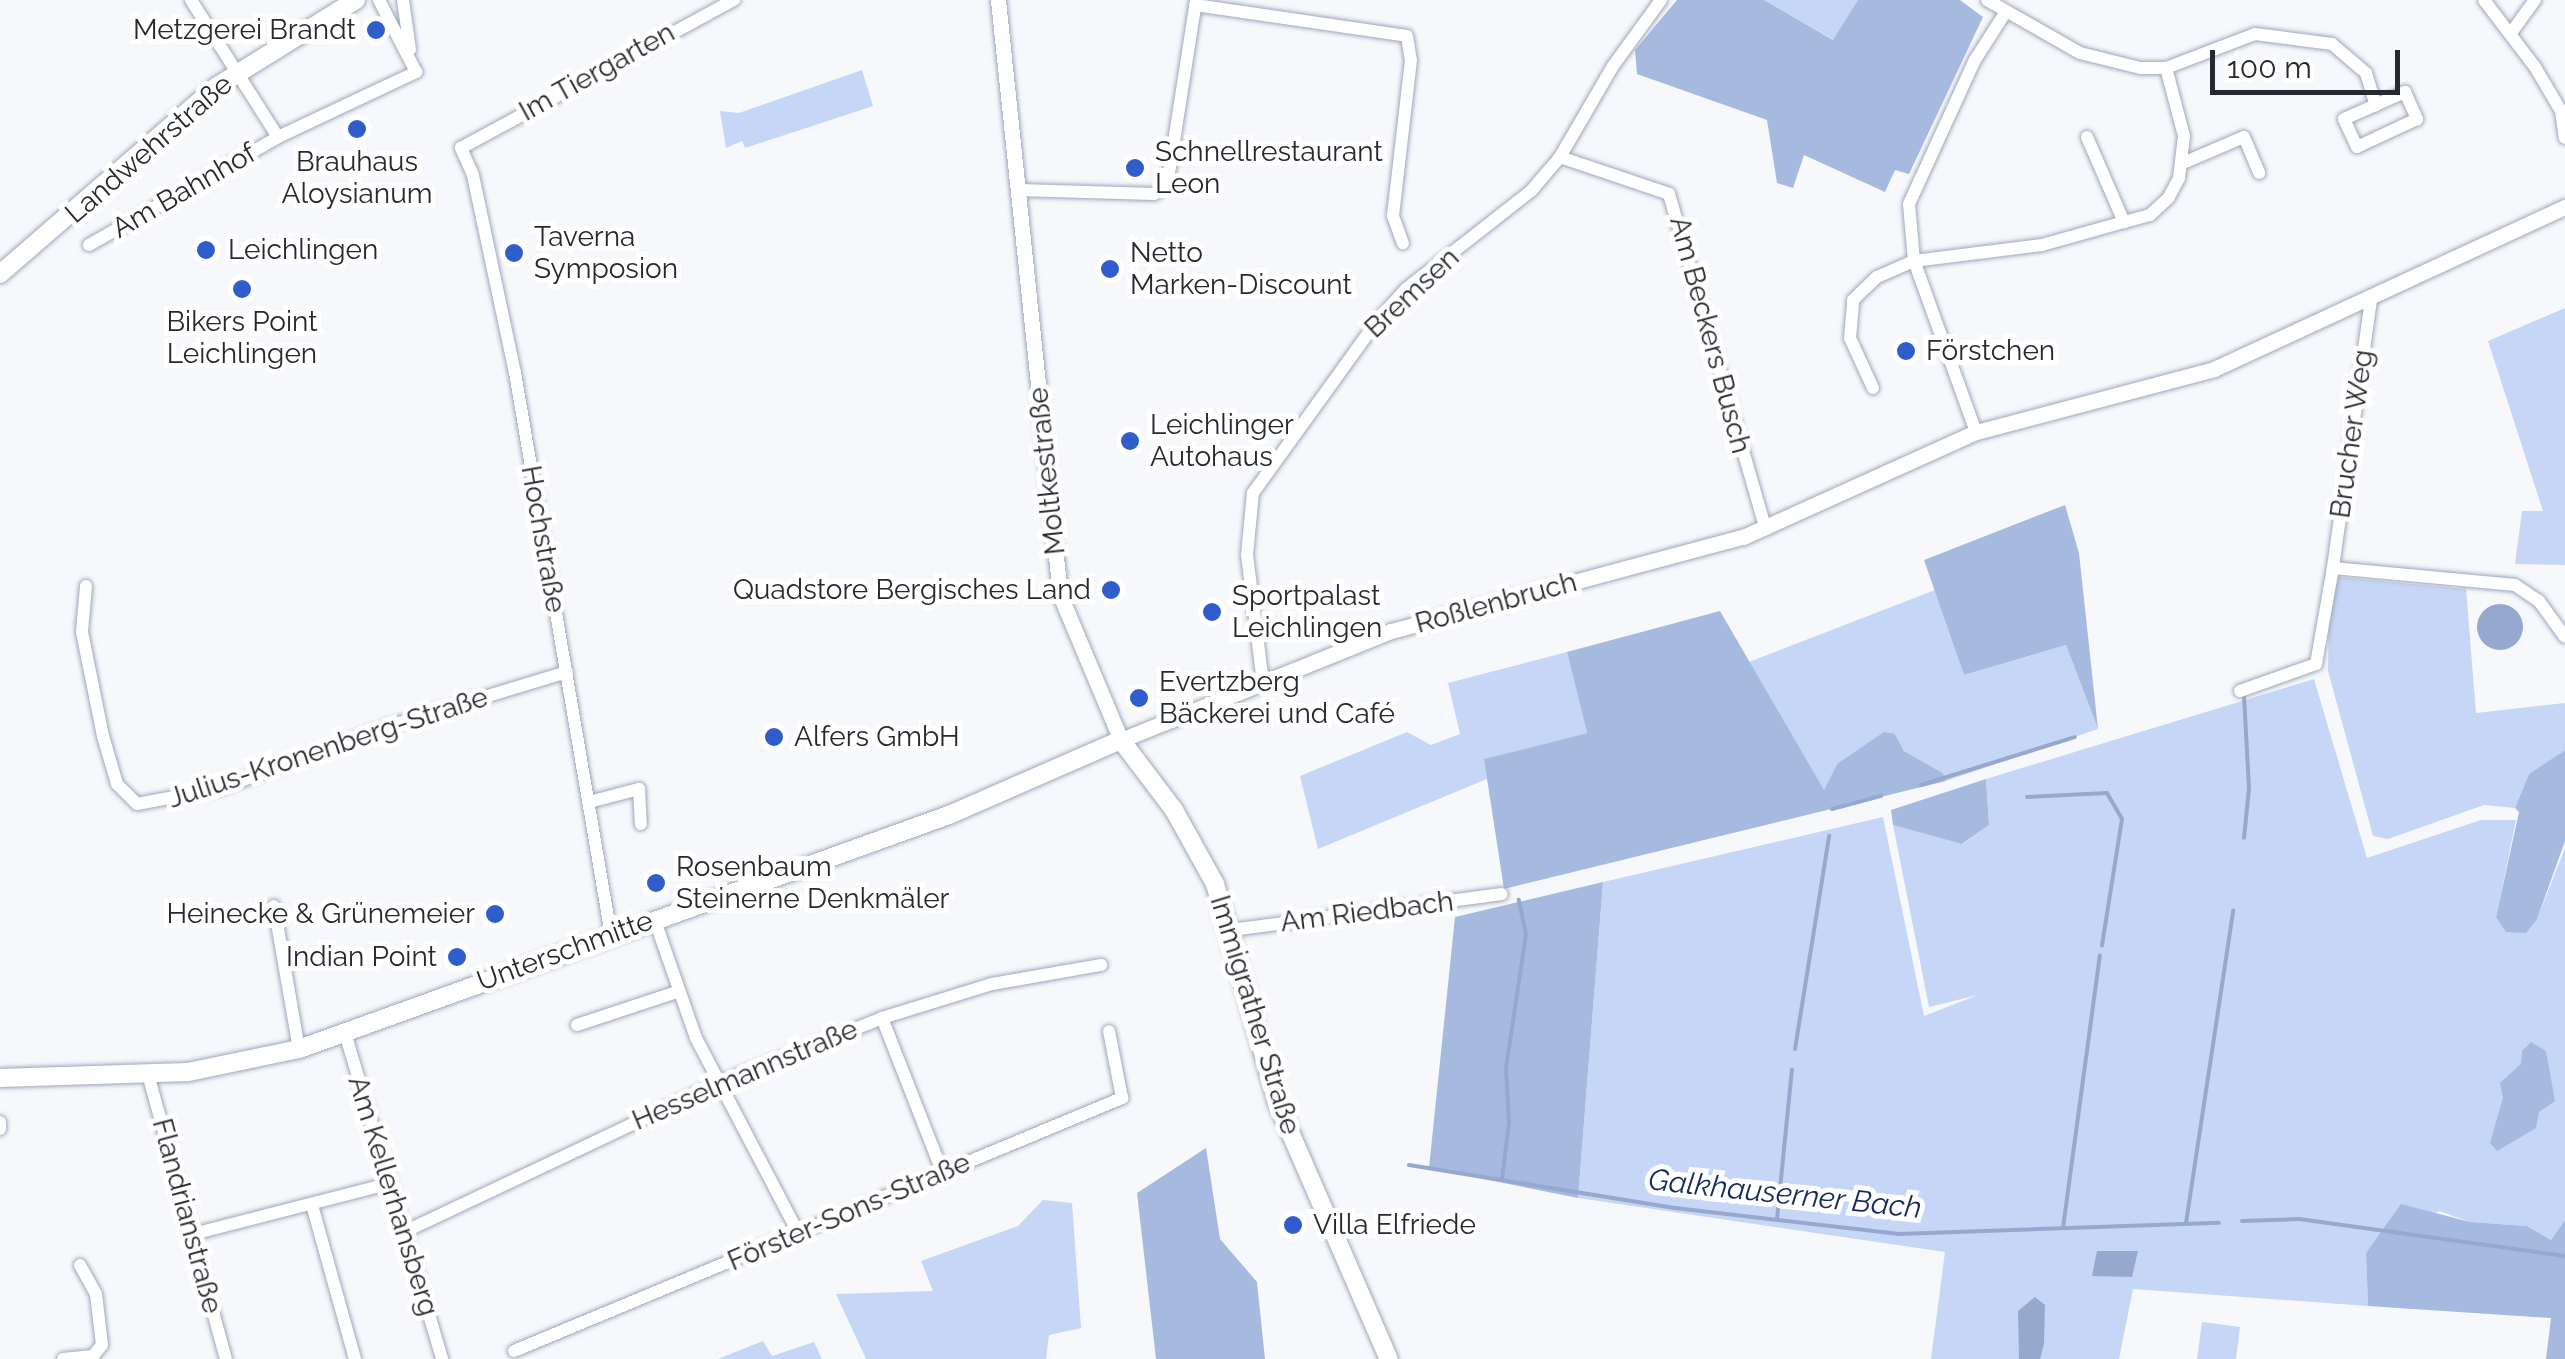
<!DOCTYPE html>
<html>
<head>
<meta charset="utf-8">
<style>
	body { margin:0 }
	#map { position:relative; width:2565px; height:1359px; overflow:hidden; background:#f6f8fc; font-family:Raleway,sans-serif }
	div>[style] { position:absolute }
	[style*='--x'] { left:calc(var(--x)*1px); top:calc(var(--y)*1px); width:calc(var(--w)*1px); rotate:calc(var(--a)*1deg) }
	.green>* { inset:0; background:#c6d6f7 }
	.forest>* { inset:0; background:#a6b9df }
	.water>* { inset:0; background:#96a8cd }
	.round { border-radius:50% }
	.stream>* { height:4px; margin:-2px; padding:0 2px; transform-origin:2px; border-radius:2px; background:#96a8cd }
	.roads { filter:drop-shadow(0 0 2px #9fa7b9) drop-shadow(0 0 2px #9fa7b9) }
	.minor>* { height:12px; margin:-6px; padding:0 6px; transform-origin:6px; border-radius:6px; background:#fff }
	.tertiary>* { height:15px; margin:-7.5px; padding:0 7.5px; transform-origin:7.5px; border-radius:7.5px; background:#fff }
	.secondary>* { height:18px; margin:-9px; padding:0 9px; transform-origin:9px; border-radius:9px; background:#fff }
	.dots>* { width:28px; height:28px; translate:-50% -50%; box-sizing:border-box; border:5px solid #fff; border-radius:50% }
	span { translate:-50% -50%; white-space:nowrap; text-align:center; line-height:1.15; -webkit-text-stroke:10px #fff; paint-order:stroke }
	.poi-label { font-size:28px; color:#262930 }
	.right { translate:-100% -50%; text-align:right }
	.left { translate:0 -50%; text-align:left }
	.street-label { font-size:28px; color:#262930 }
	.water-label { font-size:30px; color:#152a58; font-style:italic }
	.scale { position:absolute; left:2210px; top:50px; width:190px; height:45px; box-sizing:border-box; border:5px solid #262930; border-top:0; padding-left:12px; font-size:30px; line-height:35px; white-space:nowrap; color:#262930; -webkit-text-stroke:8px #fff; paint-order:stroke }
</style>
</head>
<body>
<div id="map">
	<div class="green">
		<i style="clip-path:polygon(1764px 0,1858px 0,1834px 40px)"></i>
		<i style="clip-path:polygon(862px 70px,873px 106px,745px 148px,742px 141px,726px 148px,720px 111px,739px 113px)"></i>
		<i style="clip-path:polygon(2565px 308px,2565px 565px,2515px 564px,2522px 511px,2543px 511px,2488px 341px)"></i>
		<i style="clip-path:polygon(2339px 577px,2466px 589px,2476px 713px,2565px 703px,2565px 750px,2529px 774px,2515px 808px,2484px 805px,2388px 839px,2373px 836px,2328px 671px,2329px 608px)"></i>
		<i style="clip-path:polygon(1935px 590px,1964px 675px,2066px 645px,2098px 729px,1946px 781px,1943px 773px,1904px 751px,1895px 734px,1837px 764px,1824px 791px,1749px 662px)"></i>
		<i style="clip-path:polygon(1567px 652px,1587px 733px,1485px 759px,1487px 779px,1318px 849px,1300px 776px,1407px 732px,1431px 745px,1460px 734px,1448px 683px)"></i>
		<i style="clip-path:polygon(2314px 679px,2367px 858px,2481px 820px,2516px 820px,2496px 917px,2537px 919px,2565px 848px,2565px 1220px,2551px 1240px,2527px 1226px,2470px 1222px,2439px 1211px,2366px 1253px,2368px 1306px,2133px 1289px,2119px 1359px,1931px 1359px,1945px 1252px,1578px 1198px,1603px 882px,1883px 817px,1924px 1016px,1978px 995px,1929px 1007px,1893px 825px,1963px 844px,1989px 825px,1986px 779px)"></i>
		<i style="clip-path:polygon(1043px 1200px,1072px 1203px,1081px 1328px,1049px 1335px,1046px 1359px,866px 1359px,836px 1294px,933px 1291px,921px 1261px,1018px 1226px)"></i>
		<i style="clip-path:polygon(2202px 1322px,2240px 1327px,2236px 1359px,2197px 1359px)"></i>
		<i style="clip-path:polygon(763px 1341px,772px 1356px,814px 1342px,822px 1359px,718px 1359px)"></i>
	</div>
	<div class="forest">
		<i style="clip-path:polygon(1677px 0,1764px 0,1833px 40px,1858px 0,1960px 0,1983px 17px,1909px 174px,1895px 170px,1885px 192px,1804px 155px,1793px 188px,1777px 183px,1767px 120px,1637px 74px,1635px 50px)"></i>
		<i style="clip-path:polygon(2065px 505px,2079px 553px,2098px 729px,2066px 645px,1964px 675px,1924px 560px)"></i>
		<i style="clip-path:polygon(1720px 611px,1824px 790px,1837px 764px,1884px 732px,1895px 734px,1904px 751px,1943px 773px,1946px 781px,1504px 889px,1484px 759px,1587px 733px,1567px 652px)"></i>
		<i style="clip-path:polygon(2565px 750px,2565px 841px,2537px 919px,2526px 933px,2506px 932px,2496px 917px,2519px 812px,2515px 808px,2529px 774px)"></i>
		<i style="clip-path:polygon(1986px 779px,1989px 825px,1962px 844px,1893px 825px,1891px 810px)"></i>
		<i style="clip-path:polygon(1603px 882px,1578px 1198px,1429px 1168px,1455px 917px)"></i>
		<i style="clip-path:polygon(2531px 1042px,2546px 1051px,2555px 1101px,2539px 1112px,2536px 1128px,2497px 1151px,2490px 1143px,2503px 1098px,2500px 1083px,2521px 1064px,2522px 1051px)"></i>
		<i style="clip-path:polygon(1206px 1148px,1220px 1239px,1257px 1282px,1265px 1359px,1156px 1359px,1137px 1193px)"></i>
		<i style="clip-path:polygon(2401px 1204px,2470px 1222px,2527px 1226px,2551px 1240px,2565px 1220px,2565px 1359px,2546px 1359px,2551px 1318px,2368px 1306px,2366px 1253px)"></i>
	</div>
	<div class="water">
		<i class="round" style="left:2477px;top:604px;width:46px;height:46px"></i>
		<i style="clip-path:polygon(2097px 1251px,2138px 1251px,2132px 1277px,2092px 1276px)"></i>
		<i style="clip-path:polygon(2035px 1297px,2045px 1305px,2044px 1344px,2040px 1359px,2019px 1359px,2018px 1311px)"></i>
	</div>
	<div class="stream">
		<i style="--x:2244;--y:696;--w:92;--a:86.9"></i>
		<i style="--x:2249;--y:788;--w:50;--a:95.7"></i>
		<i style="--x:1921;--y:785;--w:161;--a:-17.3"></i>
		<i style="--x:2027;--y:797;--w:80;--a:-2.9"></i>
		<i style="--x:2107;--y:793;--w:30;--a:60"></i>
		<i style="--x:2122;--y:819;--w:128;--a:99"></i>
		<i style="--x:1832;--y:809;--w:51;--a:-14.9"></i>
		<i style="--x:1795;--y:1049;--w:216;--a:-80.9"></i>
		<i style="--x:1409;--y:1165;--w:269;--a:9.2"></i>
		<i style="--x:1675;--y:1208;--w:226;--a:6.6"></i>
		<i style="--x:1899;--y:1234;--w:320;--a:-2"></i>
		<i style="--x:1502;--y:1179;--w:57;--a:-83"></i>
		<i style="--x:1509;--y:1122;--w:54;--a:-93.2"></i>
		<i style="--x:1506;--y:1068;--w:135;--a:-81.5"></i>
		<i style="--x:1526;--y:934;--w:35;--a:-102"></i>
		<i style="--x:1777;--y:1219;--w:150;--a:-84.3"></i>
		<i style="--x:2242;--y:1221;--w:57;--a:-2"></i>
		<i style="--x:2299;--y:1219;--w:269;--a:7.9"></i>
		<i style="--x:2186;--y:1223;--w:316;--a:-81.4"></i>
		<i style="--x:2063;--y:1228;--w:275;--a:-82.3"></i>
	</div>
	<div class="roads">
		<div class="minor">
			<i style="--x:191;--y:0;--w:162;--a:57.6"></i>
			<i style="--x:379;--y:0;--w:81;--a:62.8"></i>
			<i style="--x:403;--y:0;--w:50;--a:82"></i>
			<i style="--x:1987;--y:0;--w:107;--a:29.7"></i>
			<i style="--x:2080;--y:53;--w:62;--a:14"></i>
			<i style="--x:2140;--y:68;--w:26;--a:0"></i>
			<i style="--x:2166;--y:68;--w:95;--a:-20.9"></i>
			<i style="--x:2255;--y:34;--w:78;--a:7.4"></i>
			<i style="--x:2332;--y:44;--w:45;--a:40.5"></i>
			<i style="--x:2366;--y:73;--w:34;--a:73"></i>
			<i style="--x:2484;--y:0;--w:84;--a:52.7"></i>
			<i style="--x:2535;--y:67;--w:51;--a:59.4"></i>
			<i style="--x:2561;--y:111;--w:27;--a:82"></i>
			<i style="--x:1195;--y:5;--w:214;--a:8.3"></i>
			<i style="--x:1407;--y:36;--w:24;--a:81"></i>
			<i style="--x:1411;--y:60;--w:157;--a:96.6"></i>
			<i style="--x:1393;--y:216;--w:29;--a:70"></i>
			<i style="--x:2511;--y:33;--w:41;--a:-54"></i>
			<i style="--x:2405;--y:92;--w:30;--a:66"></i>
			<i style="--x:2417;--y:119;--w:66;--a:155"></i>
			<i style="--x:2357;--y:147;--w:31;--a:-115"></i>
			<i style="--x:2344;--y:119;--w:67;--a:-23.9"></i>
			<i style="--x:2087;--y:137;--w:93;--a:66.5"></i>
			<i style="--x:1560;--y:157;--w:115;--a:18.7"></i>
			<i style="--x:1669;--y:194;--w:349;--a:73.9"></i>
			<i style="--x:2183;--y:163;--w:66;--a:-23.1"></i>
			<i style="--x:2244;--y:137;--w:39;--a:67"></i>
			<i style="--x:1018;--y:190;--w:136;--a:1.7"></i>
			<i style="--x:1154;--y:194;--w:15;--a:-32"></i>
			<i style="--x:1167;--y:186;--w:188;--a:-81.1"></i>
			<i style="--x:89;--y:245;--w:218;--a:-29.7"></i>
			<i style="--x:278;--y:137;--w:153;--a:-25.2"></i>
			<i style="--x:2371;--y:300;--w:271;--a:98.1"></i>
			<i style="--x:2333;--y:568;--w:183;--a:5.3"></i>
			<i style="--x:2515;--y:585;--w:29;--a:34"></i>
			<i style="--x:2539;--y:601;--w:44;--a:54.2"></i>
			<i style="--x:1873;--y:388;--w:55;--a:-114.7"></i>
			<i style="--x:1850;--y:338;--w:38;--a:-85"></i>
			<i style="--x:1853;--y:300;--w:33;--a:-44"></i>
			<i style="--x:1877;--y:277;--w:40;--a:-23.4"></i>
			<i style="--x:1914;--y:261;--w:129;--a:-7.1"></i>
			<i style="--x:2042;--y:245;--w:85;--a:-15.7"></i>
			<i style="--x:2124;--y:222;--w:27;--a:-15"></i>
			<i style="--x:2150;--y:215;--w:26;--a:-43"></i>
			<i style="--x:2169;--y:197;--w:21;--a:-62"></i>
			<i style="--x:2179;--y:178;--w:42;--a:-83.2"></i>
			<i style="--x:2184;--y:136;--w:70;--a:-104.8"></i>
			<i style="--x:1976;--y:432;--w:182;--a:-109.9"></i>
			<i style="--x:1914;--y:261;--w:57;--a:-95"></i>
			<i style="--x:1909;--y:204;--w:158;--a:-65.4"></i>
			<i style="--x:1975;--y:60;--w:56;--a:-57.4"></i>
			<i style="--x:86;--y:586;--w:46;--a:95"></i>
			<i style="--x:82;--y:632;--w:106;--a:78.6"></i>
			<i style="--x:103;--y:736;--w:50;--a:73.7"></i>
			<i style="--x:117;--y:784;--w:28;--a:45"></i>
			<i style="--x:137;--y:804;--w:86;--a:-10.7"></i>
			<i style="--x:222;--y:788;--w:175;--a:-20.4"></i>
			<i style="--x:386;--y:727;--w:189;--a:-16.9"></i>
			<i style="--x:1263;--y:683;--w:129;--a:-97.1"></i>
			<i style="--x:1247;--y:555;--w:62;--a:-84.5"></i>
			<i style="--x:1253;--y:493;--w:213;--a:-54.2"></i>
			<i style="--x:1378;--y:320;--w:42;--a:-47.9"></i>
			<i style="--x:1406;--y:289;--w:159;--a:-38.1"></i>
			<i style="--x:1531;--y:191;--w:45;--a:-49.5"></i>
			<i style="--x:1560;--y:157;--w:105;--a:-59.8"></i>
			<i style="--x:1613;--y:66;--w:82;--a:-54"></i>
			<i style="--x:2240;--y:691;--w:81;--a:-19.6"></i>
			<i style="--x:2316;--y:664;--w:97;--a:-80"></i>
			<i style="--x:589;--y:802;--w:52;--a:-14.6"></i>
			<i style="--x:639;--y:789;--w:35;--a:87"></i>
			<i style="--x:274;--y:906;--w:145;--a:80.1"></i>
			<i style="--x:654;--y:918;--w:127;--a:70.7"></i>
			<i style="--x:696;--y:1038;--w:217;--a:62.3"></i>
			<i style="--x:1232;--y:930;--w:272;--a:-7.6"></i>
			<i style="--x:611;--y:935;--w:570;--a:-99.69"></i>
			<i style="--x:515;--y:373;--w:202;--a:-102"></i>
			<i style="--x:473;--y:175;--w:30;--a:-114"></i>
			<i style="--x:461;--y:148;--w:311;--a:-28.5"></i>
			<i style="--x:882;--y:1018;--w:164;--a:68.6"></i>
			<i style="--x:577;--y:1025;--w:105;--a:-18.3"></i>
			<i style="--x:345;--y:1033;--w:340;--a:73.4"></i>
			<i style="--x:148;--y:1074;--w:295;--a:74.7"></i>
			<i style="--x:0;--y:1122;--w:7;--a:90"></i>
			<i style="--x:312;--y:1205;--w:160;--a:74.4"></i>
			<i style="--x:404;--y:1232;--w:348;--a:-25.3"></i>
			<i style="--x:719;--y:1083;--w:175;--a:-21.7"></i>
			<i style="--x:882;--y:1018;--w:115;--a:-17.2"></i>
			<i style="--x:992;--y:984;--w:111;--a:-9.9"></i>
			<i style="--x:193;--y:1234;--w:201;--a:-14.4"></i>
			<i style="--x:514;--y:1351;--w:659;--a:-22.59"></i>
			<i style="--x:1122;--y:1098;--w:68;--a:-101"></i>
			<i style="--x:63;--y:1359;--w:30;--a:-6"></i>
			<i style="--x:93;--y:1356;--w:14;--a:-51"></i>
			<i style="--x:102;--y:1345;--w:51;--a:-96.7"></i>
			<i style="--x:96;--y:1294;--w:33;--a:-119"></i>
		</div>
		<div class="tertiary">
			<i style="--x:998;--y:0;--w:598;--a:84.05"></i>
			<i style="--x:1060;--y:595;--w:157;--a:67.2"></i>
			<i style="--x:1121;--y:740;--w:291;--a:-22"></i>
			<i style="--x:1391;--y:631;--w:364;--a:-15"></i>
			<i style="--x:1743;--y:537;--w:256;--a:-24.3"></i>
			<i style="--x:1976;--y:432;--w:246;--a:-14.8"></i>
			<i style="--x:2214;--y:369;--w:387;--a:-24.8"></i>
		</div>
		<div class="secondary">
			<i style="--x:0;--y:274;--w:286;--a:-40.9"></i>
			<i style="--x:216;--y:87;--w:165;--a:-31.9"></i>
			<i style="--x:0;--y:1078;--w:188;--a:-1.8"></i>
			<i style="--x:188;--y:1072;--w:113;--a:-11.7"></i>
			<i style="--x:299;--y:1049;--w:691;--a:-19.8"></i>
			<i style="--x:949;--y:815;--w:188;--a:-23.6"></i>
			<i style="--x:1121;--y:740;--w:88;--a:52.9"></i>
			<i style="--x:1174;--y:810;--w:85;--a:61"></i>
			<i style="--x:1215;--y:884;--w:227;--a:74.1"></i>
			<i style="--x:1277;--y:1102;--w:280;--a:66.5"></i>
		</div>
	</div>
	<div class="dots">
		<i style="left:376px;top:30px;background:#2f5dcc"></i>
		<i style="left:357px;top:129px;background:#2f5dcc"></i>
		<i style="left:1135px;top:168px;background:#2f5dcc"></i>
		<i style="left:206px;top:250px;background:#2f5dcc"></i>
		<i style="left:514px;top:253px;background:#2f5dcc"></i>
		<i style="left:1110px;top:269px;background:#2f5dcc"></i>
		<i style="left:242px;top:289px;background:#2f5dcc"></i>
		<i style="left:1906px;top:351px;background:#2f5dcc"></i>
		<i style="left:1130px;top:441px;background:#2f5dcc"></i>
		<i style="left:1111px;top:590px;background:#2f5dcc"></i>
		<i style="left:1212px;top:612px;background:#2f5dcc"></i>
		<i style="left:1139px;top:698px;background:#2f5dcc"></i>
		<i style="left:774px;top:737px;background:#2f5dcc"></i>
		<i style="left:656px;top:883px;background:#2f5dcc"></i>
		<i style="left:495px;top:914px;background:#2f5dcc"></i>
		<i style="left:457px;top:957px;background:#2f5dcc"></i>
		<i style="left:1293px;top:1225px;background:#2f5dcc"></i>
	</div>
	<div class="poi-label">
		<span class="right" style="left:356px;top:30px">Metzgerei Brandt</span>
		<span class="left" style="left:1155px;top:168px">Schnellrestaurant<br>Leon</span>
		<span style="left:357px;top:178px">Brauhaus<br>Aloysianum</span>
		<span class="left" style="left:534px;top:253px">Taverna<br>Symposion</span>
		<span class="left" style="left:228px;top:250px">Leichlingen</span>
		<span class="left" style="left:1130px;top:269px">Netto<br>Marken-Discount</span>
		<span style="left:242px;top:338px">Bikers Point<br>Leichlingen</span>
		<span class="left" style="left:1926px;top:351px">Förstchen</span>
		<span class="left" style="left:1150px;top:441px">Leichlinger<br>Autohaus</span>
		<span class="right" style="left:1091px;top:590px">Quadstore Bergisches Land</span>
		<span class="left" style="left:1232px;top:612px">Sportpalast<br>Leichlingen</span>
		<span class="left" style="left:1159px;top:698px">Evertzberg<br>Bäckerei und Café</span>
		<span class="left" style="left:794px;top:737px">Alfers GmbH</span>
		<span class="left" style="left:676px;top:883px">Rosenbaum<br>Steinerne Denkmäler</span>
		<span class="right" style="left:475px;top:914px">Heinecke &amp; Grünemeier</span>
		<span class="right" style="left:437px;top:957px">Indian Point</span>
		<span class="left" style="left:1313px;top:1225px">Villa Elfriede</span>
	</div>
	<div class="street-label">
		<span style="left:597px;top:72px;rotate:-29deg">Im Tiergarten</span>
		<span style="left:149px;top:149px;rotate:-41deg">Landwehrstraße</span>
		<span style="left:184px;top:191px;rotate:-30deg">Am Bahnhof</span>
		<span style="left:1412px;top:293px;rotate:-43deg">Bremsen</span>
		<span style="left:1710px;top:335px;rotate:75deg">Am Beckers Busch</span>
		<span style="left:2352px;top:434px;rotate:-82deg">Brucher Weg</span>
		<span style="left:1047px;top:471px;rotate:-96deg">Moltkestraße</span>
		<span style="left:543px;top:539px;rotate:80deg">Hochstraße</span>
		<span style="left:1496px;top:603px;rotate:-15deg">Roßlenbruch</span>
		<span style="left:328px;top:748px;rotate:-18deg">Julius-Kronenberg-Straße</span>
		<span style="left:1367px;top:912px;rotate:-7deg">Am Riedbach</span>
		<span style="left:565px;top:951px;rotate:-20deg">Unterschmitte</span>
		<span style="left:1255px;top:1015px;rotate:73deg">Immigrather Straße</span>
		<span style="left:745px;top:1075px;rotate:-23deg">Hesselmannstraße</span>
		<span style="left:393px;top:1196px;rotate:73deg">Am Kellerhansberg</span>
		<span style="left:849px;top:1212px;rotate:-23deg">Förster-Sons-Straße</span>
		<span style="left:187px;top:1216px;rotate:75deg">Flandrianstraße</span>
	</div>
	<div class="water-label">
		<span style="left:1785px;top:1194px;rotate:6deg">Galkhauserner Bach</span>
	</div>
	<div class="scale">100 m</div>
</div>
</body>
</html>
